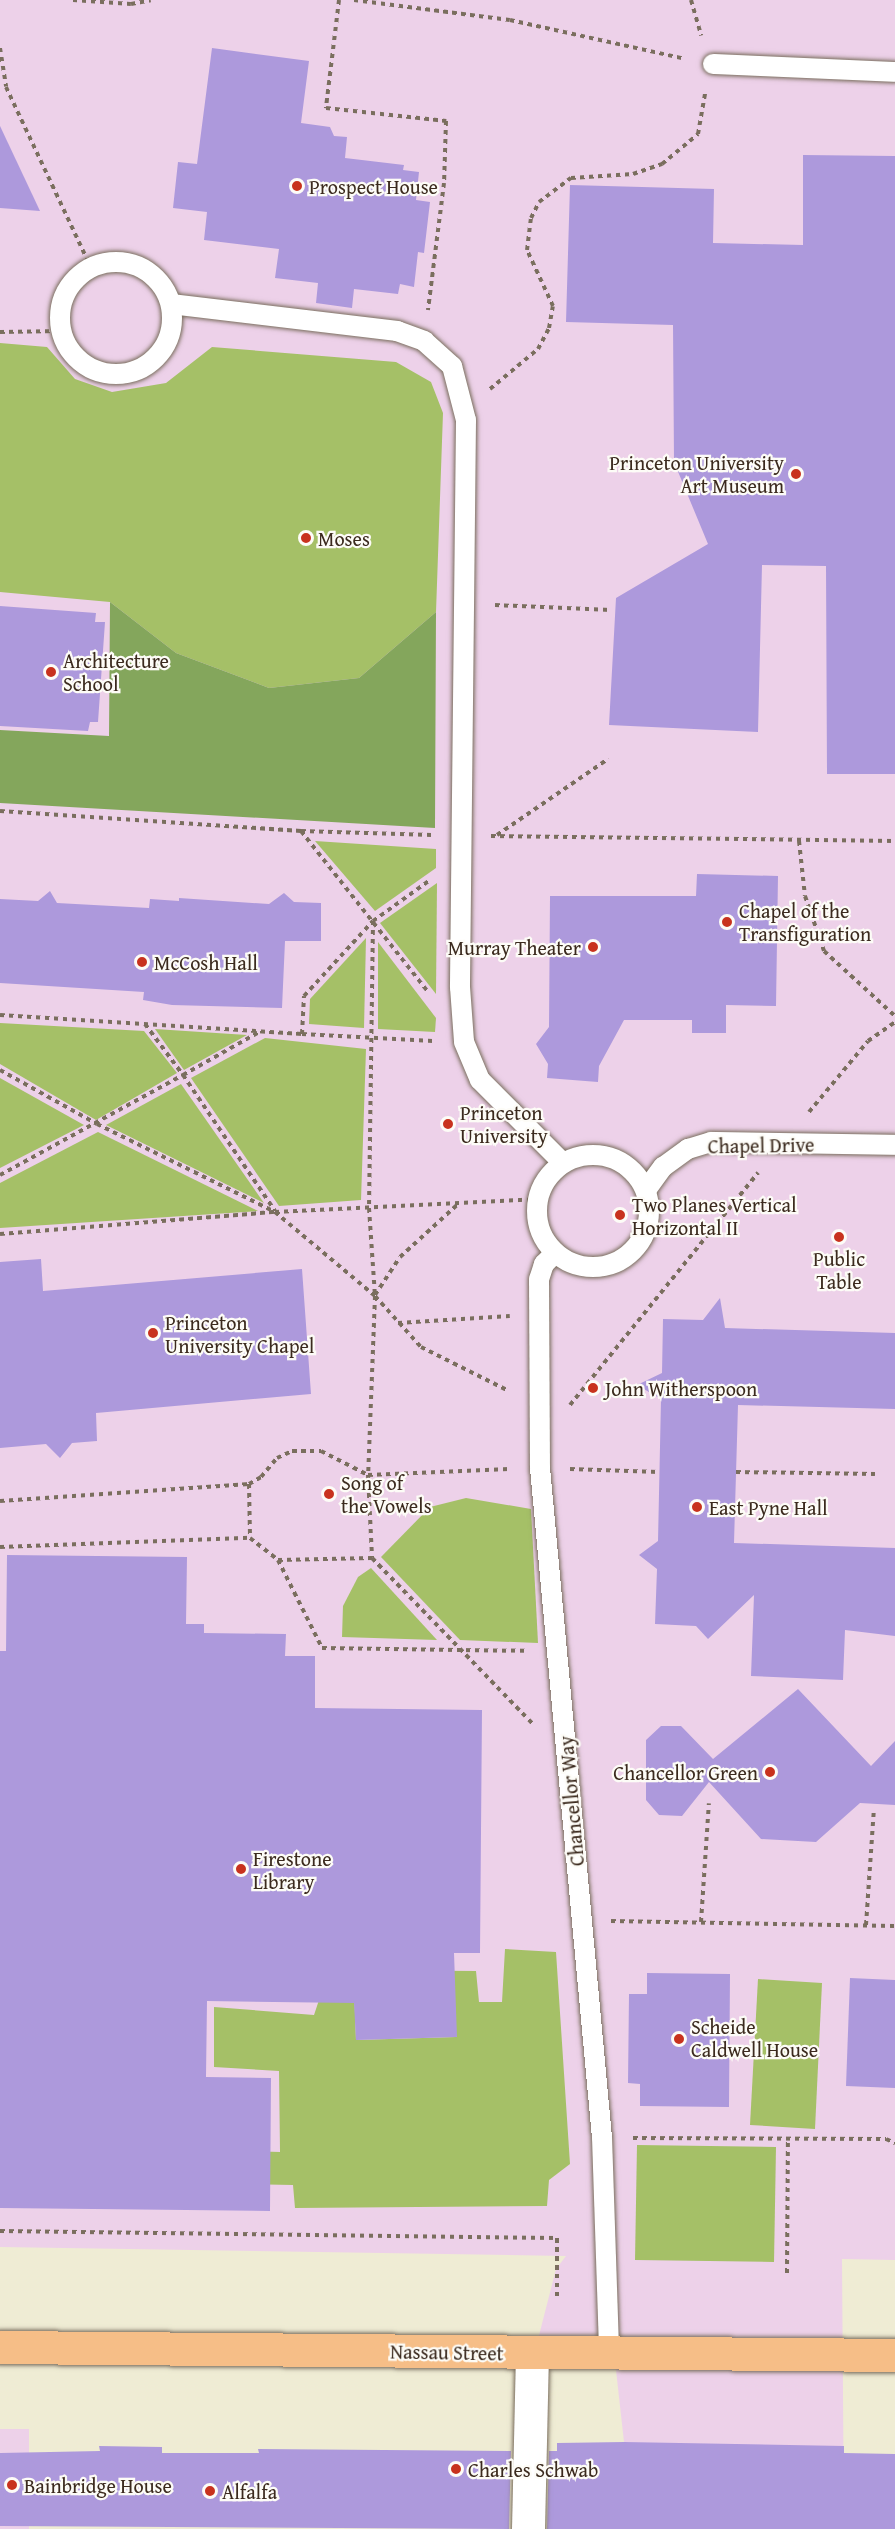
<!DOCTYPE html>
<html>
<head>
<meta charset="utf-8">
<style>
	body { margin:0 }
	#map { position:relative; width:895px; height:2529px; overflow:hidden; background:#efecd4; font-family:"Gentium Book Plus",serif }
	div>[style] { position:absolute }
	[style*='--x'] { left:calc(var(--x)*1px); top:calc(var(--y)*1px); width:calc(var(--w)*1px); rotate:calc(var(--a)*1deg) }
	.built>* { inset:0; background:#edd1e9 }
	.green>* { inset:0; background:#a5c067 }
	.forest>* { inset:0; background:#84a65c }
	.building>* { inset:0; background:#ad99dc }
	.path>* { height:4px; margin-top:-2px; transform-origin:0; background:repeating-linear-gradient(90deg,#7a6e5e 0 4.5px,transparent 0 9px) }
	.roads { filter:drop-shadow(0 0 2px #7a6e5e) drop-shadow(0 0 2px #7a6e5e) }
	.service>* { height:20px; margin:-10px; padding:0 10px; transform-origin:10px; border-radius:10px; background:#fff }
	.service>.ring { margin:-10px; padding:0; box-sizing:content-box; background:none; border:20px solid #fff; border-radius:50% }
	.minor>* { height:33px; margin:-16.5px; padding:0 16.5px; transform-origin:16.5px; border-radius:16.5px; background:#fff }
	.primary>* { height:33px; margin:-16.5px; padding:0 16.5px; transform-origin:16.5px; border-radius:16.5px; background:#f6be87 }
	.dots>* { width:16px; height:16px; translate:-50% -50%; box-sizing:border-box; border:3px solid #fdfcf7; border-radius:50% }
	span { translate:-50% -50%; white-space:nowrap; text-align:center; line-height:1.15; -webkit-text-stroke:4.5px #fdfcf7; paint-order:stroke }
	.poi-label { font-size:20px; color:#3b2a1e }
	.left { translate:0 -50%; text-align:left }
	.right { translate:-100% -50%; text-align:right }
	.street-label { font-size:20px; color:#3b2a1e }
</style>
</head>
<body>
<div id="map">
	<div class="built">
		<i style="clip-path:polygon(0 0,895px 0,895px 2260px,842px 2259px,844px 2529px,627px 2529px,624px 2442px,613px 2343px,534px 2355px,556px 2269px,566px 2256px,0 2247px)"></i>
		<i style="clip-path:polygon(0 2429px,29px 2429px,29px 2529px,0 2529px)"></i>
	</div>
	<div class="green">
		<i style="clip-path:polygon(0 343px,47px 347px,75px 379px,112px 392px,166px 383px,212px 347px,396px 362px,431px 382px,443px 413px,436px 612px,359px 678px,269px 688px,176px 653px,110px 602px,0 592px)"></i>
		<i style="clip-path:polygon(315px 841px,436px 849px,436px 868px,375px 911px)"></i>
		<i style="clip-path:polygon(437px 883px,436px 994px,380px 923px)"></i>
		<i style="clip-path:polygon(366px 938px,364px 1028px,309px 1024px,310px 999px)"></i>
		<i style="clip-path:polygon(378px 942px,436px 1018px,435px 1032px,378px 1029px)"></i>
		<i style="clip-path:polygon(0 1023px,144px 1031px,177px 1073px,96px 1120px,0 1064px)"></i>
		<i style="clip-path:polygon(155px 1029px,247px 1035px,184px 1070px)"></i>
		<i style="clip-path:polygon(265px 1038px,366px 1049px,361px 1200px,279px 1206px,191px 1078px)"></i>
		<i style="clip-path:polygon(0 1078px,84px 1125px,0 1168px)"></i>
		<i style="clip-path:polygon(181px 1084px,264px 1203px,106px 1125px)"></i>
		<i style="clip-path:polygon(98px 1132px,258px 1211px,0 1228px,0 1183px)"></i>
		<i style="clip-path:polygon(466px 1498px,531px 1509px,538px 1643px,460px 1640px,381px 1557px,430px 1507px)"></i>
		<i style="clip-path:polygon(371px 1568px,437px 1640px,342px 1637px,343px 1606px,358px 1577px)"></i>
		<i style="clip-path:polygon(evenodd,505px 1949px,556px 1952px,570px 2164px,549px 2180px,547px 2206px,295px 2208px,293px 2185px,240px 2184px,202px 2150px,280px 2152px,279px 2071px,214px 2067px,214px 2007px,314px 2015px,329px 1970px,476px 1971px,479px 2002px,502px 2002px,505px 1949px,354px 1987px,456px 2037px,356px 2040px,354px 1987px)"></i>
		<i style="clip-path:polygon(758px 1979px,822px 1983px,815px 2129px,750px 2125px)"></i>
		<i style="clip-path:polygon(637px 2145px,776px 2147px,774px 2262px,635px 2260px)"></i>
	</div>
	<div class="forest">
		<i style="clip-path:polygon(110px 602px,176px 653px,269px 688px,359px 678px,436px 612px,435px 828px,0 803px,0 730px,109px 736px)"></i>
	</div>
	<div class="building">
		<i style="clip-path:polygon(212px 48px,309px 61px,301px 123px,330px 127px,334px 136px,347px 137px,345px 158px,404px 165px,403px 170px,419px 172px,416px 200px,430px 202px,424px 253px,418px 252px,414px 287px,400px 284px,398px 294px,354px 289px,352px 308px,316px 303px,318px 283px,275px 278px,279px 249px,204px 240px,207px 212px,173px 208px,178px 162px,197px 164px)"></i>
		<i style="clip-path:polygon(0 126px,40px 211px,0 208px)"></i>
		<i style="clip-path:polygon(803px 155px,895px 156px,895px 774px,827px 774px,826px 566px,762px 565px,758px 732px,609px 725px,616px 598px,708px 544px,674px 462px,673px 325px,566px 322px,570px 185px,714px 189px,713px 243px,803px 245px)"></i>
		<i style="clip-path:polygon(0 606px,96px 613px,95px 622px,105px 622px,98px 722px,90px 722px,88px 731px,0 726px)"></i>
		<i style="clip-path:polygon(697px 874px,778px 876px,776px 1006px,726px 1005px,726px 1033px,692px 1033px,692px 1020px,624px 1020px,599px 1066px,598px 1082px,547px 1078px,548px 1064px,536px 1044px,549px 1027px,550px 896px,696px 896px)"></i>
		<i style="clip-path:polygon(50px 891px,57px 903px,149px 908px,150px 899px,179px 901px,179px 898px,269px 904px,284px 893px,294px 902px,321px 903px,321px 941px,285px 941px,282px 1008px,172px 1005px,143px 1000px,144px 992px,0 983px,0 899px,38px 901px)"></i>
		<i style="clip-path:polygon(41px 1259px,43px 1291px,302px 1269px,311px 1394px,96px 1413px,97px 1441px,72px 1443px,60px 1458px,46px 1444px,0 1448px,0 1262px)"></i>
		<i style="clip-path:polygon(720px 1298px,725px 1328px,895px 1333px,895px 1409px,738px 1405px,734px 1543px,895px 1548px,895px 1636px,845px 1630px,843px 1680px,751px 1676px,754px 1595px,708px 1639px,696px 1626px,655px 1624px,657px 1569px,639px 1555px,658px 1541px,661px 1399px,637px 1385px,662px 1373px,663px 1319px,703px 1320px)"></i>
		<i style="clip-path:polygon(7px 1555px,187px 1557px,186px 1624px,204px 1624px,204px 1633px,286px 1634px,285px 1656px,315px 1656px,315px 1708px,482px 1710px,480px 1953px,454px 1953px,457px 2037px,356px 2040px,354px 2003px,207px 2001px,206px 2077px,271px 2078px,270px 2211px,0 2208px,0 1651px,6px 1651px)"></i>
		<i style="clip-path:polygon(798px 1689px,871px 1766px,895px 1741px,895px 1805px,860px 1803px,816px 1842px,761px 1839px,709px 1782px,682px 1816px,659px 1815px,646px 1800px,646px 1740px,661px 1726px,681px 1726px,713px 1759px)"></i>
		<i style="clip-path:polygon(647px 1973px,730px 1974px,729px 2107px,640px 2106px,640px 2084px,628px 2083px,629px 1994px,647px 1994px)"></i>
		<i style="clip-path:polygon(850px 1978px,895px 1980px,895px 2088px,846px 2086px)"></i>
		<i style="clip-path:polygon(624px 2442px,844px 2446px,844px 2453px,895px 2454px,895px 2529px,547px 2529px,549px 2451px,557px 2451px,557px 2443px)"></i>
		<i style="clip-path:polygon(99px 2446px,162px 2447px,162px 2453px,259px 2453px,258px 2449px,511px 2451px,509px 2529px,0 2526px,0 2453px,100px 2451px)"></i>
	</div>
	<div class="path">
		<i style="--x:73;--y:0;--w:58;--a:3.9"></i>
		<i style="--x:131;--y:4;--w:20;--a:-11"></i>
		<i style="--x:339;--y:0;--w:109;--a:96.9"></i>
		<i style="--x:326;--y:108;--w:121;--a:6.2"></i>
		<i style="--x:446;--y:121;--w:62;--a:91.8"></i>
		<i style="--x:444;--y:183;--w:128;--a:97.2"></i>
		<i style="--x:354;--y:0;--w:157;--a:7.3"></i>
		<i style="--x:510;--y:20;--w:176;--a:12.5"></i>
		<i style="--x:691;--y:0;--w:37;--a:74"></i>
		<i style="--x:0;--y:48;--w:39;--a:81"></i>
		<i style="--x:6;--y:87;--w:200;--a:64.8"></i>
		<i style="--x:0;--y:332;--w:61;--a:-0.9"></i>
		<i style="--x:490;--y:389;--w:62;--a:-39.8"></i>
		<i style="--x:538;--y:349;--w:24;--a:-62"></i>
		<i style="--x:549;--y:328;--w:22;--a:-80"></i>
		<i style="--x:553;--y:306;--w:62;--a:-114.9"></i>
		<i style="--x:527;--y:250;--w:32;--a:-83"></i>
		<i style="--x:531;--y:218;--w:18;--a:-63"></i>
		<i style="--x:539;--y:202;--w:40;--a:-37"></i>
		<i style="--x:571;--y:178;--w:62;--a:-3.7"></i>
		<i style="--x:633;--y:174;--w:31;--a:-19"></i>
		<i style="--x:662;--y:164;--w:47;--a:-39.8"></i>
		<i style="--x:698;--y:134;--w:41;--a:-80.1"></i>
		<i style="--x:495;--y:605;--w:116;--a:2.5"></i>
		<i style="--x:0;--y:811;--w:302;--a:3.8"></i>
		<i style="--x:301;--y:831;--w:131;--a:1.7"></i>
		<i style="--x:301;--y:831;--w:205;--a:51.7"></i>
		<i style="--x:497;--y:835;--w:135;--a:-34.4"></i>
		<i style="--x:491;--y:836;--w:404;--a:0.7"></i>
		<i style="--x:799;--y:841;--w:55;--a:83.8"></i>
		<i style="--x:805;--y:896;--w:58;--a:70.9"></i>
		<i style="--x:824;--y:951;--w:96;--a:42.5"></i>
		<i style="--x:373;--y:921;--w:287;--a:90.8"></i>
		<i style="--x:369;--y:1208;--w:88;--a:86.1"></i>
		<i style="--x:375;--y:1296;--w:179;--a:92.2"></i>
		<i style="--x:368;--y:1475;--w:83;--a:87.2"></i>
		<i style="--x:372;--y:1558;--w:230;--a:45.9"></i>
		<i style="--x:0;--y:1015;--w:303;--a:3.6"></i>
		<i style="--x:302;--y:1034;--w:38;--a:-87"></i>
		<i style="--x:304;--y:996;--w:102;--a:-47.4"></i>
		<i style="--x:373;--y:921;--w:70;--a:-35.7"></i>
		<i style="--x:145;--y:1024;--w:64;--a:53.3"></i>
		<i style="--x:183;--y:1075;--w:87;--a:-29.5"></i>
		<i style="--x:302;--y:1034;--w:131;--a:3.1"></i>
		<i style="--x:0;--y:1070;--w:111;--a:29.1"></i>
		<i style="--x:97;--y:1124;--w:199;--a:26.3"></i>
		<i style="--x:275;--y:1212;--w:131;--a:40"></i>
		<i style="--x:375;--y:1296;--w:69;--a:48"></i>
		<i style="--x:421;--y:1347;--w:98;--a:26.6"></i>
		<i style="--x:809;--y:1112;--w:92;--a:-50.3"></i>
		<i style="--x:868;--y:1041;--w:33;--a:-35"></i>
		<i style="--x:0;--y:1175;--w:209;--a:-28.7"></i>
		<i style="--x:183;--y:1075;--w:164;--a:55.9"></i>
		<i style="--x:0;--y:1234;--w:276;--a:-4.6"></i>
		<i style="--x:275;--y:1212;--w:263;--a:-2.8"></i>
		<i style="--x:375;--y:1295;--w:45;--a:-56.7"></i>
		<i style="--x:400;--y:1257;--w:79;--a:-42.4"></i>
		<i style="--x:398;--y:1323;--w:112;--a:-3.6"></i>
		<i style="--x:570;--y:1405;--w:299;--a:-51"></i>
		<i style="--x:570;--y:1469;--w:89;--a:1.9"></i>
		<i style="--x:736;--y:1472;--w:139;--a:0.8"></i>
		<i style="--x:249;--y:1484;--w:54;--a:88.9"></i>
		<i style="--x:250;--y:1538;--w:36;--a:38"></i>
		<i style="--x:278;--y:1560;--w:98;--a:63.4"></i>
		<i style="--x:322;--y:1648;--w:204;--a:0.8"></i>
		<i style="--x:0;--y:1501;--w:250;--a:-3.9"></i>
		<i style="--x:249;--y:1484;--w:14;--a:-30"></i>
		<i style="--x:261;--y:1477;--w:25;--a:-50"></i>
		<i style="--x:277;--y:1458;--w:17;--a:-25"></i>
		<i style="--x:292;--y:1451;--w:29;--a:0"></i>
		<i style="--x:321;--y:1451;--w:53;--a:27.1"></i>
		<i style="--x:368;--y:1475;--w:141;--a:-2.4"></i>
		<i style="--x:0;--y:1547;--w:250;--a:-2.1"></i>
		<i style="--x:278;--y:1560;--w:94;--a:-1.2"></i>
		<i style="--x:611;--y:1921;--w:284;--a:1"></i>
		<i style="--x:701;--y:1922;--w:119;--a:-86.2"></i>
		<i style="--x:866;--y:1925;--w:117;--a:-86.1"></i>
		<i style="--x:633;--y:2138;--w:253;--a:0.2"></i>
		<i style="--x:886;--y:2139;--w:10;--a:24"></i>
		<i style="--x:0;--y:2231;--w:557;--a:0.72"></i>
		<i style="--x:557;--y:2238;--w:59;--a:90"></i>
		<i style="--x:787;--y:2273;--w:133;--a:-89.6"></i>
	</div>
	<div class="roads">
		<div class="service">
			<i style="--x:713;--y:64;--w:182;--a:2.5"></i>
			<i class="ring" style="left:60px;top:262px;width:92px;height:92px"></i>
			<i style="--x:171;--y:304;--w:228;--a:6.8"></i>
			<i style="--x:397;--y:331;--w:29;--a:20"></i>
			<i style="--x:424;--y:341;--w:38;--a:42"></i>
			<i style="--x:452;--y:366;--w:56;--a:75.5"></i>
			<i style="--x:466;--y:420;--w:567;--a:90.61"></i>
			<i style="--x:460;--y:987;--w:55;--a:85.8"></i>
			<i style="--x:464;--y:1042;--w:41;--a:67.2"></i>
			<i style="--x:480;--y:1080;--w:117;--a:45"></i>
			<i class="ring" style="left:537px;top:1155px;width:92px;height:92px"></i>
			<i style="--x:646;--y:1190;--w:29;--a:-54"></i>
			<i style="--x:663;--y:1167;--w:31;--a:-36"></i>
			<i style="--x:688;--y:1149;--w:24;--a:-17"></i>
			<i style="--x:711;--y:1142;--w:184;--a:0.9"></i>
			<i style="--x:555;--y:1253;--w:16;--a:135"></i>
			<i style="--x:544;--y:1264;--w:16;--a:108"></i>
			<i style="--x:539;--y:1279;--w:189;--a:89.7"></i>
			<i style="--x:540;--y:1468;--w:672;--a:84.71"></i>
			<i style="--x:602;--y:2137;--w:216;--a:88.1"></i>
		</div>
		<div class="minor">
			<i style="--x:528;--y:2529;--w:176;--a:-88.7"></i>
		</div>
		<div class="primary">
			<i style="--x:0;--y:2347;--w:895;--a:0.51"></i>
		</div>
	</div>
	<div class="dots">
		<i style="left:297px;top:186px;background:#c8321e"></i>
		<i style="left:796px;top:474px;background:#c8321e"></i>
		<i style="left:306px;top:538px;background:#c8321e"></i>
		<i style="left:51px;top:672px;background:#c8321e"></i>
		<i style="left:727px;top:922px;background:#c8321e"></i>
		<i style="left:593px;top:947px;background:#c8321e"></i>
		<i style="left:142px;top:962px;background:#c8321e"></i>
		<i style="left:448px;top:1124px;background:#c8321e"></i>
		<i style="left:620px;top:1215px;background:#c8321e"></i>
		<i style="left:839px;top:1237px;background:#c8321e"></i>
		<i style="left:153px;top:1333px;background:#c8321e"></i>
		<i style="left:593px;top:1388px;background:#c8321e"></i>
		<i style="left:329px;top:1494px;background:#c8321e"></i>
		<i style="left:697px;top:1507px;background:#c8321e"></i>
		<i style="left:770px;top:1772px;background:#c8321e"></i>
		<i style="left:241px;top:1869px;background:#c8321e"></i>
		<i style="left:679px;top:2039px;background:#c8321e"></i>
		<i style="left:456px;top:2469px;background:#c8321e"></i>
		<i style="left:12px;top:2485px;background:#c8321e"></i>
		<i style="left:210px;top:2491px;background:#c8321e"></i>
	</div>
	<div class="poi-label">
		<span class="left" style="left:309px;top:186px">Prospect House</span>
		<span class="right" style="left:784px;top:474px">Princeton University<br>Art Museum</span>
		<span class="left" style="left:318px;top:538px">Moses</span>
		<span class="left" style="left:63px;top:672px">Architecture<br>School</span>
		<span class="left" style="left:739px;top:922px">Chapel of the<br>Transfiguration</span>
		<span class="right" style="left:581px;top:947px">Murray Theater</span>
		<span class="left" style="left:154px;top:962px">McCosh Hall</span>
		<span class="left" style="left:460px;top:1124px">Princeton<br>University</span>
		<span class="left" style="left:632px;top:1216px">Two Planes Vertical<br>Horizontal II</span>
		<span style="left:839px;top:1270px">Public<br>Table</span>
		<span class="left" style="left:165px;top:1334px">Princeton<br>University Chapel</span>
		<span class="left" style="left:605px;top:1388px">John Witherspoon</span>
		<span class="left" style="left:341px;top:1494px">Song of<br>the Vowels</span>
		<span class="left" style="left:709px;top:1507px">East Pyne Hall</span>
		<span class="right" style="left:758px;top:1772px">Chancellor Green</span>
		<span class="left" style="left:253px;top:1870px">Firestone<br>Library</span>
		<span class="left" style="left:691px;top:2038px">Scheide<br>Caldwell House</span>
		<span class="left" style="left:468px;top:2469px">Charles Schwab</span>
		<span class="left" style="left:24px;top:2485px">Bainbridge House</span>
		<span class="left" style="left:222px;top:2491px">Alfalfa</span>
	</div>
	<div class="street-label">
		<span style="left:761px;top:1145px;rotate:-1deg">Chapel Drive</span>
		<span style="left:571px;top:1801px;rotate:-95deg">Chancellor Way</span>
		<span style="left:447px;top:2352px;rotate:1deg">Nassau Street</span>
	</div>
</div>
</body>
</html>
